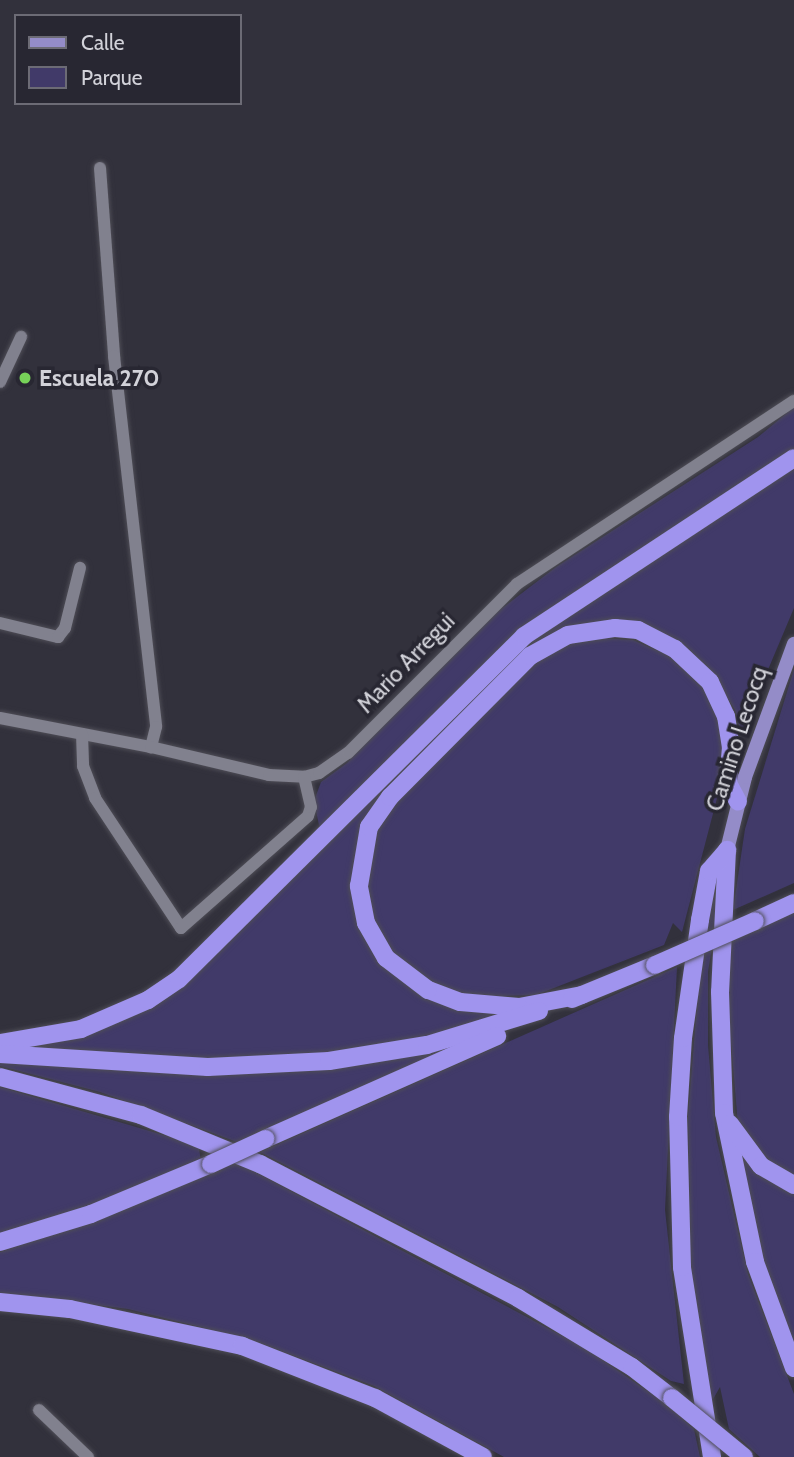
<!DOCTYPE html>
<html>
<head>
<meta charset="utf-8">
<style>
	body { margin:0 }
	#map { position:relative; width:794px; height:1457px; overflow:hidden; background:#32313c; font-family:Cabin,sans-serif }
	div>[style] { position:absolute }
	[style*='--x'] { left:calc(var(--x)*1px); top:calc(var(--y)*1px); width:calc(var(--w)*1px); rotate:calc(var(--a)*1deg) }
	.green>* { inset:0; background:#413a69 }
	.roads { filter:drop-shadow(0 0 2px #4e4d56) drop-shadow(0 0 2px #4e4d56) }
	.minor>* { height:12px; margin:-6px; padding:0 6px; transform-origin:6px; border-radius:6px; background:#81818e }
	.major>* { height:14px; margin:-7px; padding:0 7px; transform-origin:7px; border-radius:7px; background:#948cc8 }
	.highway>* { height:18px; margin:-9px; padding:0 9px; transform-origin:9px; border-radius:9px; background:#a094ee }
	.bridges { filter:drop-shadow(0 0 2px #4e4d56) drop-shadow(0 0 2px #4e4d56) }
	.highway-bridge>* { height:18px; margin:-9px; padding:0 9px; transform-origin:9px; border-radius:9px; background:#a094ee }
	.dots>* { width:19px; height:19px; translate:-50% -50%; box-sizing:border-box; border:4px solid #282732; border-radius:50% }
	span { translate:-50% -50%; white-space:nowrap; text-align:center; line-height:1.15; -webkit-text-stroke:7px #282732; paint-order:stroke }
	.poi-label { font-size:23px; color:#d2d2d9; font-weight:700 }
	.left { translate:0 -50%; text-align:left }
	.street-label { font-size:23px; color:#d2d2d9 }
	.legend { position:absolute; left:14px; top:14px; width:228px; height:91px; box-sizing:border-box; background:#282732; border:2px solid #6c6b75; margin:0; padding:9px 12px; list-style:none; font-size:21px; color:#d2d2d9 }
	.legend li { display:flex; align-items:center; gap:14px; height:35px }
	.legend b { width:35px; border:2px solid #6c6b75 }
</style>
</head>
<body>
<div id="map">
	<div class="green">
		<i style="clip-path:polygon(794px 407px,794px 451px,533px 621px,320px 830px,314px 801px,321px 782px,347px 763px,501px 609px,556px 567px,758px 437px)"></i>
		<i style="clip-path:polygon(794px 468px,794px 608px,741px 734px,735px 710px,711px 672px,661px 632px,556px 632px,364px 827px,352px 882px,384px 965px,419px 993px,497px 1010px,497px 1017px,408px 1041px,337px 1053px,221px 1061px,29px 1050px,29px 1045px,206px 964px,536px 635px)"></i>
		<i style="clip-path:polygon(601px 638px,633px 640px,672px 657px,695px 676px,721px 718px,726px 764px,682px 932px,673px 923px,664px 945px,536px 995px,467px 997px,421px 978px,391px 952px,372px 918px,366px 896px,374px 836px,390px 806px,534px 664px,568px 643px)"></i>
		<i style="clip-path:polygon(794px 669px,794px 883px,733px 910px,745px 829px)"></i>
		<i style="clip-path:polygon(718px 878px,718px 911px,708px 972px,708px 1045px,716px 1137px,748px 1274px,794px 1394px,794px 1457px,760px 1457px,729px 1429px,720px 1387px,712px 1401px,709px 1395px,691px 1272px,688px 1116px,701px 955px,710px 893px)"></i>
		<i style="clip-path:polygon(794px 913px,794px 1181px,778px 1174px,738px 1125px,727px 995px,727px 943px)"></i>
		<i style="clip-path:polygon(677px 967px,665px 1210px,684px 1384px,671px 1381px,558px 1307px,260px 1152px)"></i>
		<i style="clip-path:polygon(499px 1027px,237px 1142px,100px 1092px,0 1066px,0 1062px,226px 1072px)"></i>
		<i style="clip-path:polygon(0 1087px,177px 1139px,199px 1148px,201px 1162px,117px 1198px,0 1237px)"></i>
		<i style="clip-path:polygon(738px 1153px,766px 1180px,794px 1192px,794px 1352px,758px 1251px)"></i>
		<i style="clip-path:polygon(236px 1162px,585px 1348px,665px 1403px,694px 1429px,700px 1457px,504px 1457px,374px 1386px,252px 1340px,128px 1309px,0 1293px,0 1252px,115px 1214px)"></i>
	</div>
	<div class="roads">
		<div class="minor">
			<i style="--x:100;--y:168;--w:189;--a:85.7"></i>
			<i style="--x:114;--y:356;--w:373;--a:83.5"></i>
			<i style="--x:156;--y:727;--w:21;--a:104"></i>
			<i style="--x:0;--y:382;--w:50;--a:-65"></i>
			<i style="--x:0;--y:623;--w:60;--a:13.6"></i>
			<i style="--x:58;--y:637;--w:11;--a:-52"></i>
			<i style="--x:65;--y:628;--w:62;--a:-76"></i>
			<i style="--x:0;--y:718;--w:154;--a:10.9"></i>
			<i style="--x:151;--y:747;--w:121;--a:13.3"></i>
			<i style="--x:269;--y:775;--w:35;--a:3"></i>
			<i style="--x:304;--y:777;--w:16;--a:-15"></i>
			<i style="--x:319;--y:773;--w:35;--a:-35"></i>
			<i style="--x:348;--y:753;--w:239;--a:-45"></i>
			<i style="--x:517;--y:584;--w:332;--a:-33.5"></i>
			<i style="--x:82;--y:734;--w:32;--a:88"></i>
			<i style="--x:83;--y:766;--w:34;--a:69"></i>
			<i style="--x:95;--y:798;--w:156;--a:56.5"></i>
			<i style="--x:181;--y:928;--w:169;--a:-41.4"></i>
			<i style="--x:308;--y:816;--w:9;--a:-72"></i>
			<i style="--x:311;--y:807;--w:31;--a:-103"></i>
			<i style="--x:39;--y:1410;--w:68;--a:43.8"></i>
		</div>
		<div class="major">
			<i style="--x:727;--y:850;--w:75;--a:-76.1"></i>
			<i style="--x:745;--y:777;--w:142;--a:-69.8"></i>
		</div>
		<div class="highway">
			<i style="--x:727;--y:850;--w:142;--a:92.8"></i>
			<i style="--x:720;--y:992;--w:121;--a:88.1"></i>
			<i style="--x:724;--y:1113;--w:152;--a:78.2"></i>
			<i style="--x:755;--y:1262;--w:113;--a:69.8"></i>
			<i style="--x:755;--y:921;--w:43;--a:-24.8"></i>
			<i style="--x:582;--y:995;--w:64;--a:169.2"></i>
			<i style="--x:519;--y:1007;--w:59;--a:-175.2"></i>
			<i style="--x:460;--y:1002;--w:34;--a:-159"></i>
			<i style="--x:428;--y:990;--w:53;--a:-142.7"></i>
			<i style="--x:386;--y:958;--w:40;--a:-119.7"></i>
			<i style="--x:366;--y:923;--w:38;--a:-101"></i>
			<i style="--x:359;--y:886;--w:60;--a:-80.4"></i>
			<i style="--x:369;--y:827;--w:37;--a:-55"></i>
			<i style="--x:390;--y:797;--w:199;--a:-45.2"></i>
			<i style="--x:530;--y:656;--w:43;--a:-28.9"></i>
			<i style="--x:568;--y:635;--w:48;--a:-8.5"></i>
			<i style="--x:615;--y:628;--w:23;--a:5"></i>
			<i style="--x:638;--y:630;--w:42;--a:27.2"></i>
			<i style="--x:675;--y:649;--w:48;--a:43.3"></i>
			<i style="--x:710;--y:682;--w:38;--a:65"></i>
			<i style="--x:726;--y:716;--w:31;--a:81"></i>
			<i style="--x:731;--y:747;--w:36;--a:95"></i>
			<i style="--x:728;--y:783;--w:21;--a:62"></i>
			<i style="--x:572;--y:999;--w:90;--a:-22.3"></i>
			<i style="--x:0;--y:1043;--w:82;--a:-9.8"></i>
			<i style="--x:81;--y:1029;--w:73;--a:-23.4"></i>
			<i style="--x:148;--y:1000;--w:37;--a:-34"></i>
			<i style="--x:179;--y:979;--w:486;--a:-44.8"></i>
			<i style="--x:524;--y:636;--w:323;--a:-33.4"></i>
			<i style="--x:0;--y:1054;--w:208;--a:3.6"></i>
			<i style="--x:208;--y:1067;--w:121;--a:-2.8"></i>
			<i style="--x:329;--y:1061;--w:99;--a:-9.3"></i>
			<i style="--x:427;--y:1045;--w:117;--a:-16.9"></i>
			<i style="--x:0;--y:1077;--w:146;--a:15.1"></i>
			<i style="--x:141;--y:1115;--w:129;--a:22.4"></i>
			<i style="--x:260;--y:1164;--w:291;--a:27.4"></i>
			<i style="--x:518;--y:1298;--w:133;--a:31.2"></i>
			<i style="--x:632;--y:1367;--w:51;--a:37.8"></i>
			<i style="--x:730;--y:1124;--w:52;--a:53.6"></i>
			<i style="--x:761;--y:1166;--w:38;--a:30"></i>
			<i style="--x:265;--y:1139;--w:254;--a:-23.9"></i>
			<i style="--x:0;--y:1242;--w:95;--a:-17.1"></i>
			<i style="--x:91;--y:1214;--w:130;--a:-22.6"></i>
			<i style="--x:0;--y:1302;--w:70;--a:5.7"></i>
			<i style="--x:70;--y:1309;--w:176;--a:12.1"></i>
			<i style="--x:242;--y:1346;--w:143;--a:21.4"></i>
			<i style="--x:375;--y:1398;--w:123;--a:28.6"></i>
			<i style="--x:712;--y:1457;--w:192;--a:-99"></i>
			<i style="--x:682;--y:1267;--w:150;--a:-91.5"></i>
			<i style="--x:678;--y:1117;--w:79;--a:-86.4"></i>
			<i style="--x:683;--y:1038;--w:119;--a:-81.8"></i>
			<i style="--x:700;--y:920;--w:50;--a:-79.6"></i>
			<i style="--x:709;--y:871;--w:28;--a:-49"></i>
		</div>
	</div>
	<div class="bridges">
		<div class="highway-bridge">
			<i style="--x:655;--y:965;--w:109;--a:-23.7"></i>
			<i style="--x:211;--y:1164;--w:60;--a:-24.8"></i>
			<i style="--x:672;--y:1398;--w:93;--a:39.3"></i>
		</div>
	</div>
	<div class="dots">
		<i style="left:25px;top:378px;background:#77d259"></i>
	</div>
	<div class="poi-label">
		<span class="left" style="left:39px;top:378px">Escuela 270</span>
	</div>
	<div class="street-label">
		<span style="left:406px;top:663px;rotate:-46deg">Mario Arregui</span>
		<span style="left:737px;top:739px;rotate:-72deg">Camino Lecocq</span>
	</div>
	<ul class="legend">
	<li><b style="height:9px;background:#948cc8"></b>Calle</li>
	<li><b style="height:19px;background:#413a69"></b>Parque</li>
	</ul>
</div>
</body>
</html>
